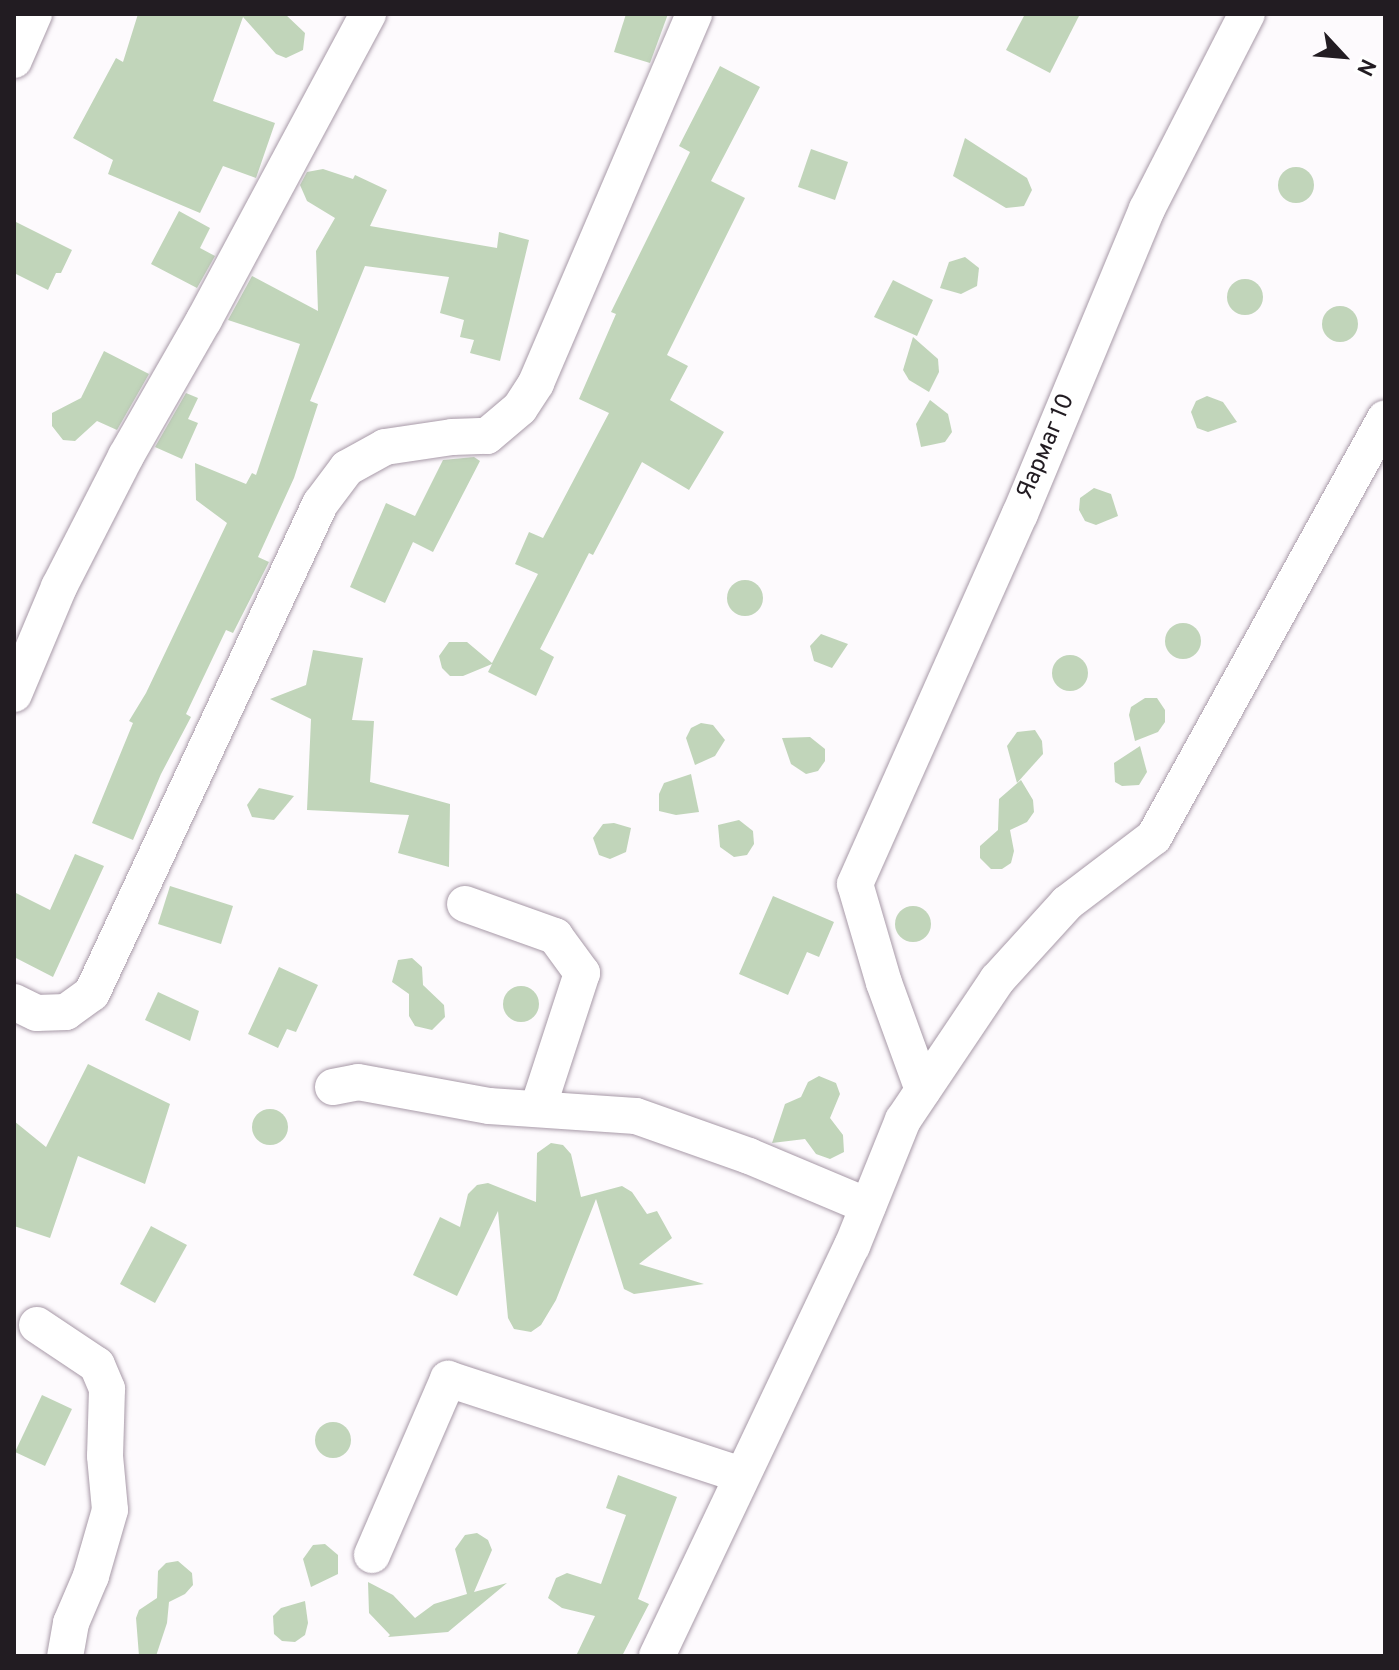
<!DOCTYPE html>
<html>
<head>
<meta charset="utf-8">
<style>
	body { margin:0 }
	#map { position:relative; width:1399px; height:1670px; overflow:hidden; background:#fdfafd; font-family:Overpass,sans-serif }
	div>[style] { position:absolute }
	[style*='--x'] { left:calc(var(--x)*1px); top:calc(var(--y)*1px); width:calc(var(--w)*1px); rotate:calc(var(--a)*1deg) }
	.building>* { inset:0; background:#c1d5ba }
	.round { border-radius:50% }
	.roads { filter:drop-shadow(0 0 2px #a89aa8) drop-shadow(0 0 2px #a89aa8) }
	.minor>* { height:36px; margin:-18px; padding:0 18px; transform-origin:18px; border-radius:18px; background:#fff }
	span { translate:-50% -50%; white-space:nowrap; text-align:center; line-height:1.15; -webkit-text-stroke:7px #fff; paint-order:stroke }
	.street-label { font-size:24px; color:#221c22 }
	.frame { position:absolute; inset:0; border:16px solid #221c22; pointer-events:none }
	.north { position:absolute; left:1303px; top:16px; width:80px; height:80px; -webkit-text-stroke:6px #fff; paint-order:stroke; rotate:116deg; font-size:22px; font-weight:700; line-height:32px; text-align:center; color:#221c22 }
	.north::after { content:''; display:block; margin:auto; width:28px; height:36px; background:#221c22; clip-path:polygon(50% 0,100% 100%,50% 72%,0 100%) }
</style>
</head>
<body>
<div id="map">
	<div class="building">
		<i style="clip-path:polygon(138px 14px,285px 14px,305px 33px,303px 50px,286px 58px,276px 54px,243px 17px,213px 101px,275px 123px,256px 178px,223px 166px,200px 213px,108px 174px,113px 160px,73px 138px,116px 58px,123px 62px)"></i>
		<i style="clip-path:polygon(626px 14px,668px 14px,650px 63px,614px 52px)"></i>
		<i style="clip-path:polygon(1025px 14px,1080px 14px,1050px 73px,1006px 50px)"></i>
		<i style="clip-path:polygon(720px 66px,760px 87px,711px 181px,745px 198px,667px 355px,688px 366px,670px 400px,724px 432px,689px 490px,642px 462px,593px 555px,589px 553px,540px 649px,554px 657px,536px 696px,488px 672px,492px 664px,463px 676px,450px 676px,442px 668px,439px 656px,449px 642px,467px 642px,492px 663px,538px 574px,515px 564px,529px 532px,543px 538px,609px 413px,579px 399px,616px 314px,611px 312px,690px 152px,679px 146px)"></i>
		<i style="clip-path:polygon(965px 138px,1027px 178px,1032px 190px,1024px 206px,1006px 208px,953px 176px)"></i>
		<i style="clip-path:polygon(811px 149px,848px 162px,835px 200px,798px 187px)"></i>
		<i class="round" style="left:1278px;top:167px;width:36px;height:36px"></i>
		<i style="clip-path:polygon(323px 169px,353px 179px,355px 175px,387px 190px,370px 226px,497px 248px,499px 232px,529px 240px,500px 361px,470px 353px,474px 340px,460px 337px,464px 320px,440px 313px,449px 277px,365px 266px,310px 401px,318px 404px,294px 478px,258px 557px,269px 562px,233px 633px,226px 630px,186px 714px,191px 717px,161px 774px,133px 840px,92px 823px,133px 723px,129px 721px,146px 693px,227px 523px,196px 500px,195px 463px,246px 484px,252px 473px,256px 475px,300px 344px,228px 320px,252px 276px,318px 311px,316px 251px,335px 218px,307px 201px,300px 185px,307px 172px)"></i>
		<i style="clip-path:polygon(179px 211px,210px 228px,200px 248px,215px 256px,197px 288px,151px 264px)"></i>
		<i style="clip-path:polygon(14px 221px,72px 250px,61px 273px,56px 273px,48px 290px,14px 273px)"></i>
		<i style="clip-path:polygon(965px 257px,979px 268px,977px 286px,961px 294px,940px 288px,949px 262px)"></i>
		<i class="round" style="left:1227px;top:279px;width:36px;height:36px"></i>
		<i style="clip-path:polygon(893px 280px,933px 300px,917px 336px,874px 317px)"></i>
		<i class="round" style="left:1322px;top:306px;width:36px;height:36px"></i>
		<i style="clip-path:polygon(913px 337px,938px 359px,939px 372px,929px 392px,909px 380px,903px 370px)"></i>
		<i style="clip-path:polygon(104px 351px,149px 374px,117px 430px,97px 421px,75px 441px,63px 440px,52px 426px,52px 413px,81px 398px)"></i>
		<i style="clip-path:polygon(186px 393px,198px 398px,188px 419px,198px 423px,182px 459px,155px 447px)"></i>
		<i style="clip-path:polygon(1207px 396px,1223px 402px,1237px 422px,1208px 432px,1197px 428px,1191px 412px,1196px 401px)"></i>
		<i style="clip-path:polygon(930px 400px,948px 414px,952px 432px,945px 442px,921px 447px,916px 424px)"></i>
		<i style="clip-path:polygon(474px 457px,480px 461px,433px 552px,413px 542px,385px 603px,350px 587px,386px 503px,415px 516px,443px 460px)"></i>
		<i style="clip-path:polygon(1094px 488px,1111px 494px,1118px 516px,1096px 525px,1085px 521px,1079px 510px,1080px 498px)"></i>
		<i class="round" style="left:727px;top:580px;width:36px;height:36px"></i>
		<i class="round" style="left:1165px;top:623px;width:36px;height:36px"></i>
		<i style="clip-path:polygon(821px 634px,848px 644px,832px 668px,814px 661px,810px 646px)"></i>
		<i style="clip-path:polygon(313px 650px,363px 658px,352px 720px,374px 721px,370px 782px,450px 804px,449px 867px,398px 853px,409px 815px,307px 810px,311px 719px,270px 699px,306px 685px)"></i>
		<i class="round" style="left:1052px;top:655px;width:36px;height:36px"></i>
		<i style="clip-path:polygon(1145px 698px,1157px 698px,1165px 710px,1165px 722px,1158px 732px,1135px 741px,1129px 715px,1131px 707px)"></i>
		<i style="clip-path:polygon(701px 723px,713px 725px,725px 740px,715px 756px,695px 765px,686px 738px,691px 728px)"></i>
		<i style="clip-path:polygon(1035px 730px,1042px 741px,1043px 754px,1017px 783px,1007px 746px,1017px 732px)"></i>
		<i style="clip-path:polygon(810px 737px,825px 749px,825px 761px,818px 771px,806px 774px,791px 764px,782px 738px)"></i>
		<i style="clip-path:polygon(1140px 746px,1147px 772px,1139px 785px,1122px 786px,1115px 782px,1114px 763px)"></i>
		<i style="clip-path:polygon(691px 774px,699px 812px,676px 815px,659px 811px,659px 794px,664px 783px)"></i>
		<i style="clip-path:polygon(1021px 780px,1033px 800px,1034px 812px,1027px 822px,1010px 830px,1014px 851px,1011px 863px,1002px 869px,991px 869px,980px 858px,980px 846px,998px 830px,999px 799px)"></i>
		<i style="clip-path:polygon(259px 788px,294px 796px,274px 820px,252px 817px,247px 805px)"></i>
		<i style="clip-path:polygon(739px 820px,753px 831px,754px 844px,747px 855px,734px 857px,720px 847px,718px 825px)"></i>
		<i style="clip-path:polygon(614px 823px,631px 828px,626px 852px,610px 859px,599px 855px,593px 838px,603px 824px)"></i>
		<i style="clip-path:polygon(75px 854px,104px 866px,53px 977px,14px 957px,14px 892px,50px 910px)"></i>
		<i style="clip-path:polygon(170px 886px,233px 906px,221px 944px,158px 924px)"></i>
		<i style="clip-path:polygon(773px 896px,834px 922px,819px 957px,807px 952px,788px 995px,739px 974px)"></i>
		<i class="round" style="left:895px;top:906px;width:36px;height:36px"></i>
		<i style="clip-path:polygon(412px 958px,422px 967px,423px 985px,444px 1005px,445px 1017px,432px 1030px,415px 1026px,409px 1016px,409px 994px,392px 982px,398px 960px)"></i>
		<i style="clip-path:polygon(279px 967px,318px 985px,296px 1032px,287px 1029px,278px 1048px,248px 1034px)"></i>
		<i class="round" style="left:503px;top:986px;width:36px;height:36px"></i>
		<i style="clip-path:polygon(158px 992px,199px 1011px,190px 1041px,145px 1020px)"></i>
		<i style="clip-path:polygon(88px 1064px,170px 1104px,145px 1184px,78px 1156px,50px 1238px,14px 1226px,14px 1121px,46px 1147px)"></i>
		<i style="clip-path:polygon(819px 1076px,836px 1083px,840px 1094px,830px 1118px,843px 1135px,844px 1152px,830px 1159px,816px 1154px,805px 1139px,772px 1143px,785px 1104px,801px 1097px,808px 1082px)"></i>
		<i class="round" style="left:252px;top:1109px;width:36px;height:36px"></i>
		<i style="clip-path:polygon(551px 1143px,563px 1145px,571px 1154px,581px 1197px,622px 1186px,632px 1192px,647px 1214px,657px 1211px,672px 1238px,639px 1264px,704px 1284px,634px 1294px,624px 1289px,596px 1199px,556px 1300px,541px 1325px,531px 1332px,514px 1329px,508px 1318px,498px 1211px,457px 1296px,413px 1275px,440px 1217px,460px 1227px,468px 1194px,477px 1185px,488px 1183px,536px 1202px,537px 1153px)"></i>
		<i style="clip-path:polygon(151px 1226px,187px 1245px,155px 1303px,120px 1284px)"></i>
		<i style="clip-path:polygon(42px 1395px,72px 1409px,45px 1466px,15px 1452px)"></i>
		<i class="round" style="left:315px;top:1422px;width:36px;height:36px"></i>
		<i style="clip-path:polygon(618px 1475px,677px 1497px,638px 1599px,649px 1604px,622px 1656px,576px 1656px,595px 1616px,562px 1608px,548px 1598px,556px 1578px,567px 1573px,601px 1584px,626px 1515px,606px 1508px)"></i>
		<i style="clip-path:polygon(477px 1533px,488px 1540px,492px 1550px,474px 1592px,507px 1583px,448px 1632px,388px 1637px,390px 1635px,369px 1613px,368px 1582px,393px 1595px,415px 1618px,434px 1604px,467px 1594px,455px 1549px,465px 1535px)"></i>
		<i style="clip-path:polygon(325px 1544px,338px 1555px,338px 1574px,311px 1587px,303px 1559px,313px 1545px)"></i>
		<i style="clip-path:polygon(178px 1561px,192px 1573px,193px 1585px,185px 1594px,169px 1602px,167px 1623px,156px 1656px,139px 1656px,136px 1618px,139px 1610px,157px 1598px,158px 1571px,166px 1563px)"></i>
		<i style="clip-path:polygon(305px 1601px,308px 1623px,305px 1635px,295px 1642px,282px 1641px,274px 1634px,273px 1616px,281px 1608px)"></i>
	</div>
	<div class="roads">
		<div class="minor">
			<i style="--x:14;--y:60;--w:50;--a:-66.5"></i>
			<i style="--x:14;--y:694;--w:116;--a:-67.2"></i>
			<i style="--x:59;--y:587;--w:147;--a:-62.9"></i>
			<i style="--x:126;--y:456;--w:157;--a:-60.2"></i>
			<i style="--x:204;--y:320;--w:347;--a:-61.8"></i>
			<i style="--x:465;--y:904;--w:96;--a:19.6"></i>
			<i style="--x:555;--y:936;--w:46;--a:53.9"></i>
			<i style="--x:582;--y:973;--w:142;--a:108.1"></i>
			<i style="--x:14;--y:1002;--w:25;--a:26"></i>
			<i style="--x:37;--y:1013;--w:29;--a:-2"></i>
			<i style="--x:66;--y:1012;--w:32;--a:-36"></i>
			<i style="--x:92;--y:993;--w:540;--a:-65"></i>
			<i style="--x:320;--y:504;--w:45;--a:-53.1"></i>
			<i style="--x:347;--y:468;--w:43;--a:-28.9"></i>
			<i style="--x:385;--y:447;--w:68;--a:-8.5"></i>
			<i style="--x:452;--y:437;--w:35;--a:-2"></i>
			<i style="--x:487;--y:436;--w:43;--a:-40.3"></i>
			<i style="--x:520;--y:408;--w:30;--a:-57"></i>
			<i style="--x:536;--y:383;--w:401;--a:-66.8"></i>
			<i style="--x:333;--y:1087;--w:25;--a:-11"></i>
			<i style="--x:358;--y:1082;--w:133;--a:10.4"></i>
			<i style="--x:489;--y:1106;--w:147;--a:3.9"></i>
			<i style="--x:636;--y:1116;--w:120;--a:19.5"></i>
			<i style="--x:749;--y:1156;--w:129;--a:22.8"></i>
			<i style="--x:923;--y:1090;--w:114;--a:-110"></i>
			<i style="--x:884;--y:983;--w:103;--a:-106.3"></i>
			<i style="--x:855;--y:884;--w:405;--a:-66"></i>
			<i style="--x:1020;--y:514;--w:330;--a:-67.4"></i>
			<i style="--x:1147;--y:209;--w:219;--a:-62.9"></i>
			<i style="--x:37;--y:1325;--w:72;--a:33.7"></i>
			<i style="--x:97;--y:1365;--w:26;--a:67"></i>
			<i style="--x:107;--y:1389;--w:67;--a:91.7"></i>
			<i style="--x:105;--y:1456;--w:54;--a:84.7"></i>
			<i style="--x:110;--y:1510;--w:69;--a:106.1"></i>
			<i style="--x:91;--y:1576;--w:51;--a:113.1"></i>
			<i style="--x:71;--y:1623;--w:34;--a:100"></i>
			<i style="--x:372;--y:1555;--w:192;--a:-66.6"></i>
			<i style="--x:448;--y:1379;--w:308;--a:18.1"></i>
			<i style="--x:657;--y:1656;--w:454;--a:-64.6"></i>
			<i style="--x:852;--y:1246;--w:136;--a:-68"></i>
			<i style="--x:903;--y:1120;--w:169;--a:-56.1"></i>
			<i style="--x:997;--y:980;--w:104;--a:-47.7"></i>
			<i style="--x:1067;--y:903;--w:109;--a:-37.2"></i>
			<i style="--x:1154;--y:837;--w:478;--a:-61.1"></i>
		</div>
	</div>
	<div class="street-label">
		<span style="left:1047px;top:447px;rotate:-67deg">Яармаг 10</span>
	</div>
	<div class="frame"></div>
	<div class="north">N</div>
</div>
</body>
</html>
